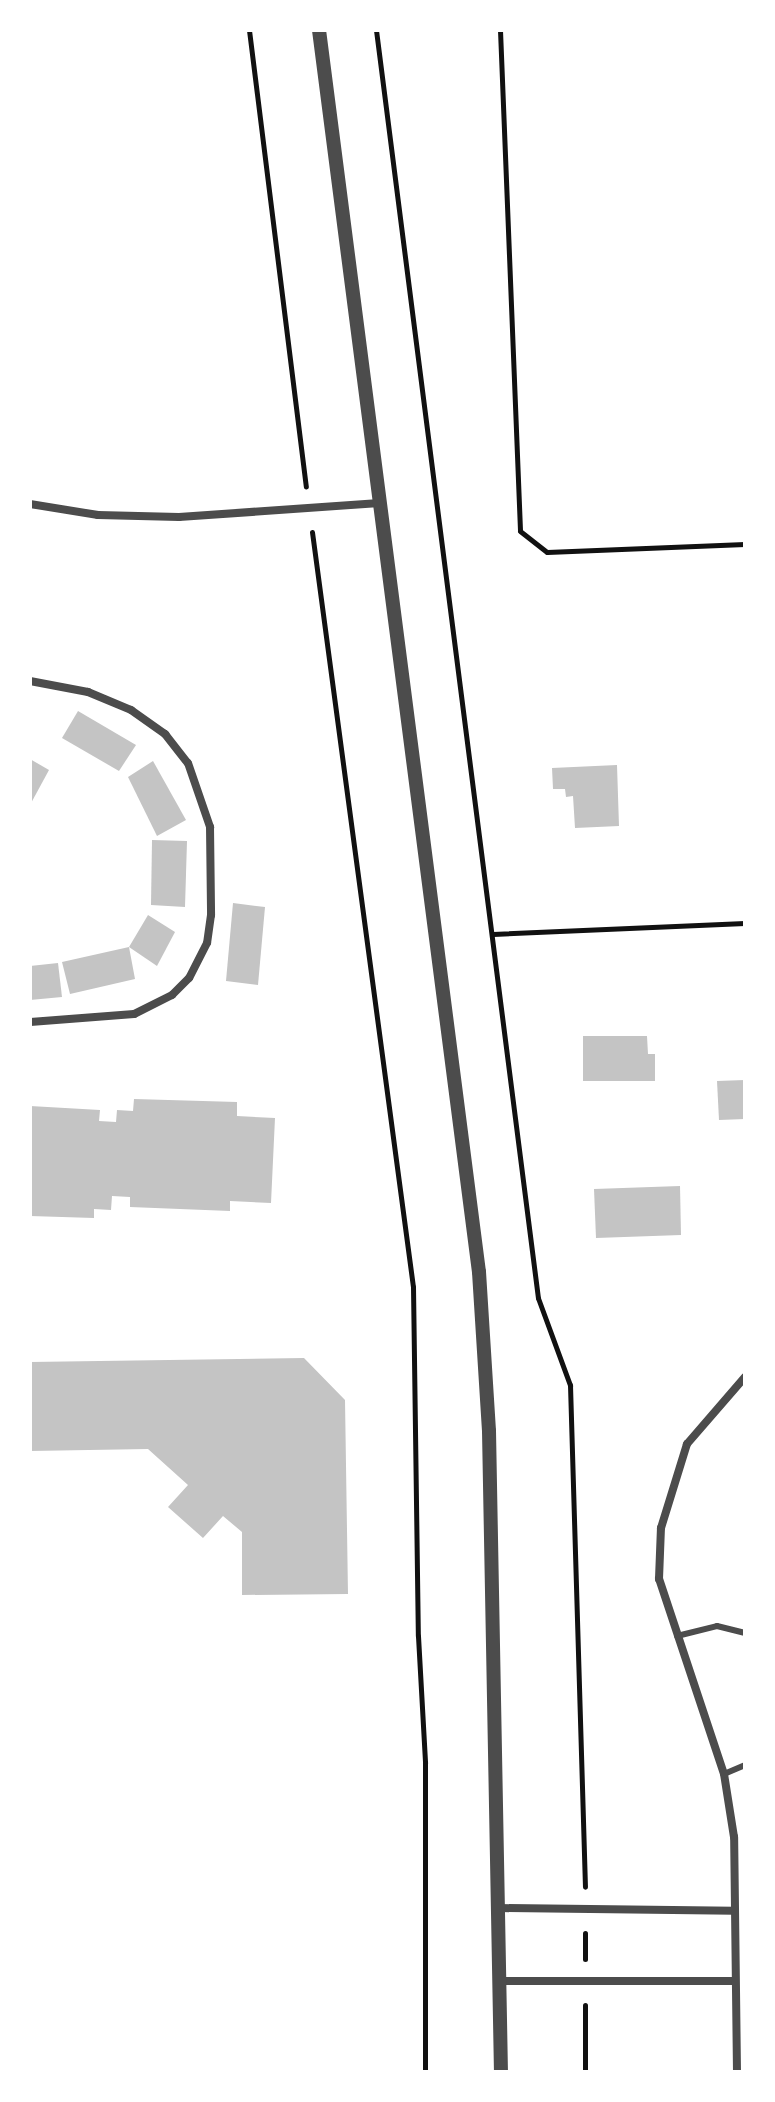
<!DOCTYPE html>
<html>
<head>
<meta charset="utf-8">
<style>
	body { margin:0 }
	#map { position:relative; width:775px; height:2102px; overflow:hidden; background:#fff; font-family:"Open Sans",sans-serif }
	div>[style] { position:absolute }
	[style*='--x'] { left:calc(var(--x)*1px); top:calc(var(--y)*1px); width:calc(var(--w)*1px); rotate:calc(var(--a)*1deg) }
	.building>* { inset:0; background:#c4c4c4 }
	.path>* { height:5px; margin:-2.5px; padding:0 2.5px; transform-origin:2.5px; border-radius:2.5px; background:#111 }
	.service>* { height:6px; margin:-3px; padding:0 3px; transform-origin:3px; border-radius:3px; background:#4c4c4c }
	.minor>* { height:8px; margin:-4px; padding:0 4px; transform-origin:4px; border-radius:4px; background:#4c4c4c }
	.tertiary>* { height:14px; margin:-7px; padding:0 7px; transform-origin:7px; border-radius:7px; background:#4c4c4c }
	span { translate:-50% -50%; white-space:nowrap; text-align:center; line-height:1.15; -webkit-text-stroke:6px #fff; paint-order:stroke }
	.frame { position:absolute; inset:0; border:32px solid #fff; pointer-events:none }
</style>
</head>
<body>
<div id="map">
	<div class="building">
		<i style="clip-path:polygon(78px 711px,136px 745px,119px 771px,62px 738px)"></i>
		<i style="clip-path:polygon(30px 759px,49px 770px,30px 805px)"></i>
		<i style="clip-path:polygon(153px 761px,186px 820px,157px 836px,128px 777px)"></i>
		<i style="clip-path:polygon(617px 765px,619px 826px,575px 828px,573px 796px,566px 797px,565px 789px,553px 789px,552px 768px)"></i>
		<i style="clip-path:polygon(152px 840px,187px 841px,185px 907px,151px 905px)"></i>
		<i style="clip-path:polygon(233px 903px,265px 907px,258px 985px,226px 981px)"></i>
		<i style="clip-path:polygon(148px 915px,175px 932px,157px 966px,129px 947px)"></i>
		<i style="clip-path:polygon(129px 947px,135px 979px,70px 994px,62px 962px)"></i>
		<i style="clip-path:polygon(58px 963px,62px 997px,30px 1000px,30px 966px)"></i>
		<i style="clip-path:polygon(583px 1036px,647px 1036px,648px 1054px,655px 1054px,655px 1081px,583px 1081px)"></i>
		<i style="clip-path:polygon(745px 1080px,745px 1119px,719px 1120px,717px 1081px)"></i>
		<i style="clip-path:polygon(134px 1099px,237px 1102px,237px 1116px,275px 1118px,271px 1203px,230px 1201px,230px 1211px,130px 1207px,130px 1197px,112px 1196px,111px 1210px,94px 1209px,94px 1218px,30px 1216px,30px 1106px,100px 1110px,99px 1121px,116px 1122px,117px 1110px,133px 1111px)"></i>
		<i style="clip-path:polygon(680px 1186px,681px 1235px,596px 1238px,594px 1189px)"></i>
		<i style="clip-path:polygon(304px 1358px,345px 1400px,348px 1594px,242px 1595px,242px 1532px,223px 1516px,203px 1538px,168px 1507px,188px 1485px,148px 1449px,30px 1451px,30px 1362px)"></i>
	</div>
	<div class="path">
		<i style="--x:249;--y:30;--w:460;--a:82.9"></i>
		<i style="--x:376;--y:30;--w:1278;--a:82.72"></i>
		<i style="--x:538;--y:1298;--w:93;--a:69.8"></i>
		<i style="--x:570;--y:1385;--w:502;--a:88.29"></i>
		<i style="--x:500;--y:30;--w:501;--a:87.71"></i>
		<i style="--x:520;--y:531;--w:34;--a:38"></i>
		<i style="--x:547;--y:552;--w:198;--a:-2.3"></i>
		<i style="--x:312;--y:532;--w:762;--a:82.38"></i>
		<i style="--x:413;--y:1287;--w:349;--a:89.2"></i>
		<i style="--x:418;--y:1636;--w:127;--a:86.8"></i>
		<i style="--x:425;--y:1763;--w:309;--a:90"></i>
		<i style="--x:493;--y:934;--w:252;--a:-2.5"></i>
		<i style="--x:585;--y:1959;--w:26;--a:-90"></i>
		<i style="--x:585;--y:2005;--w:67;--a:90"></i>
	</div>
	<div class="service">
		<i style="--x:677;--y:1636;--w:41;--a:-14"></i>
		<i style="--x:717;--y:1626;--w:29;--a:14"></i>
		<i style="--x:724;--y:1774;--w:23;--a:-23"></i>
	</div>
	<div class="minor">
		<i style="--x:30;--y:504;--w:69;--a:9.2"></i>
		<i style="--x:98;--y:515;--w:81;--a:1.4"></i>
		<i style="--x:179;--y:517;--w:201;--a:-4"></i>
		<i style="--x:30;--y:681;--w:59;--a:10.7"></i>
		<i style="--x:88;--y:692;--w:47;--a:22.7"></i>
		<i style="--x:131;--y:710;--w:42;--a:35.2"></i>
		<i style="--x:165;--y:734;--w:37;--a:52"></i>
		<i style="--x:188;--y:763;--w:68;--a:71"></i>
		<i style="--x:210;--y:827;--w:88;--a:89.3"></i>
		<i style="--x:211;--y:915;--w:28;--a:98"></i>
		<i style="--x:207;--y:943;--w:39;--a:117"></i>
		<i style="--x:189;--y:978;--w:24;--a:135"></i>
		<i style="--x:172;--y:995;--w:42;--a:153.4"></i>
		<i style="--x:134;--y:1014;--w:104;--a:175.6"></i>
		<i style="--x:499;--y:1908;--w:235;--a:0.7"></i>
		<i style="--x:500;--y:1981;--w:234;--a:0"></i>
		<i style="--x:737;--y:2072;--w:235;--a:-90.7"></i>
		<i style="--x:734;--y:1837;--w:64;--a:-99"></i>
		<i style="--x:724;--y:1774;--w:206;--a:-108.4"></i>
		<i style="--x:659;--y:1579;--w:51;--a:-87.8"></i>
		<i style="--x:661;--y:1528;--w:88;--a:-72.8"></i>
		<i style="--x:687;--y:1444;--w:89;--a:-49.1"></i>
	</div>
	<div class="tertiary">
		<i style="--x:319;--y:30;--w:1252;--a:82.66"></i>
		<i style="--x:479;--y:1272;--w:159;--a:86.4"></i>
		<i style="--x:489;--y:1431;--w:641;--a:88.93"></i>
	</div>
	<div class="frame"></div>
</div>
</body>
</html>
